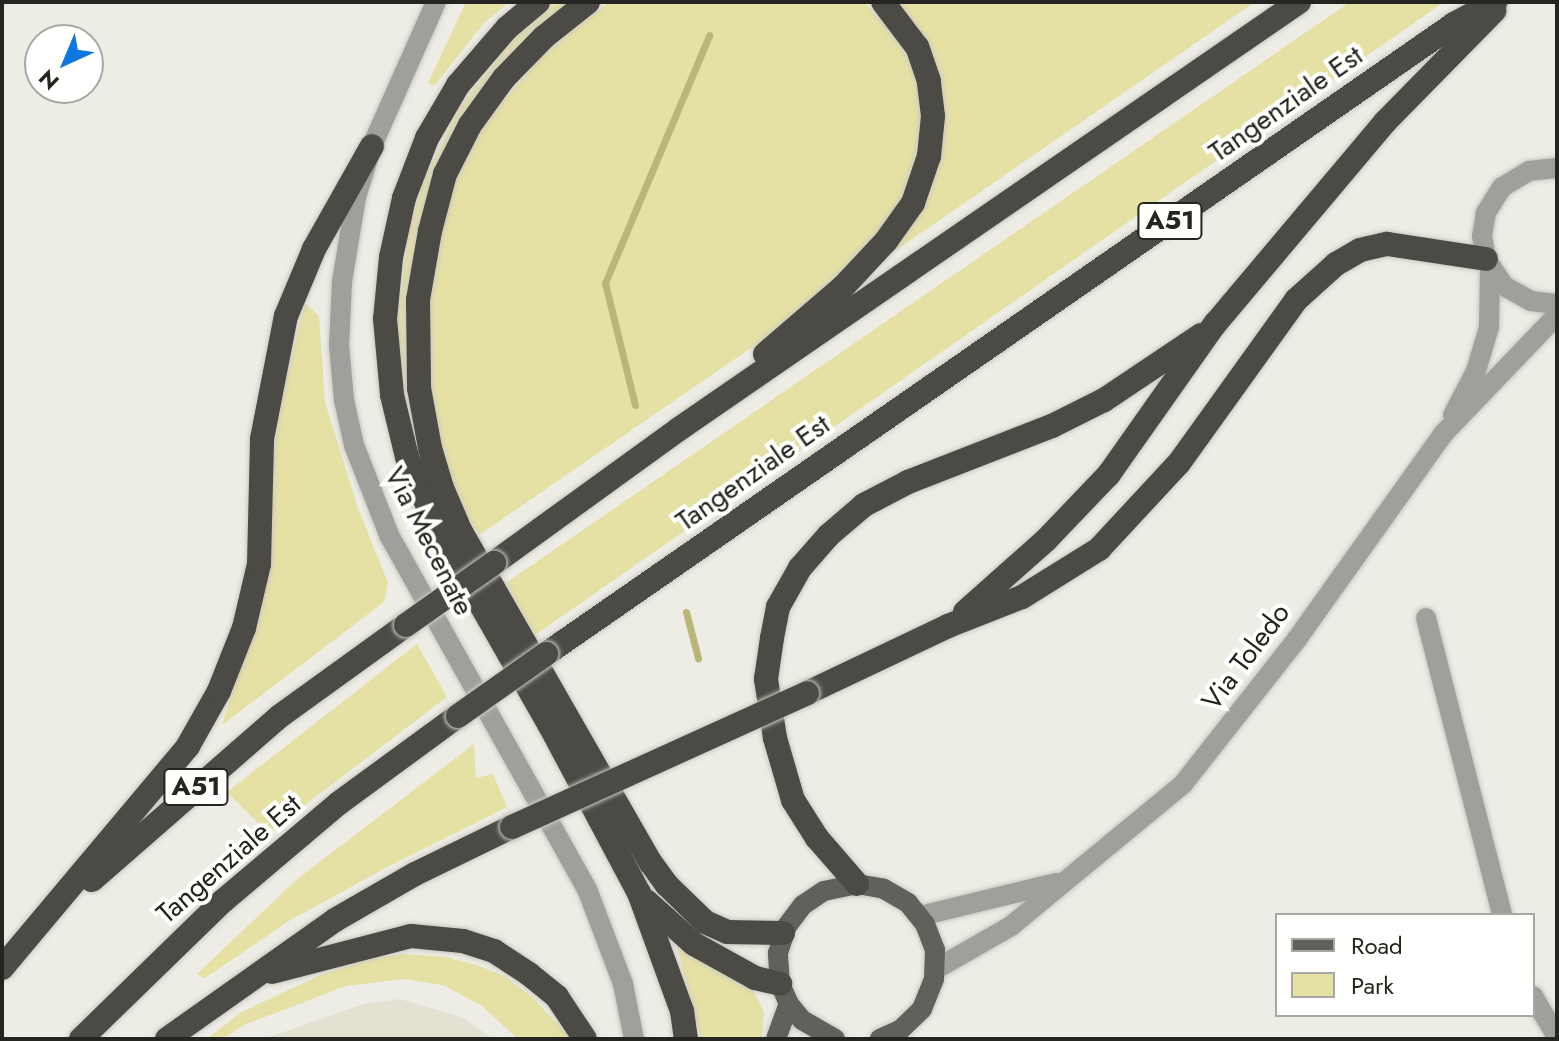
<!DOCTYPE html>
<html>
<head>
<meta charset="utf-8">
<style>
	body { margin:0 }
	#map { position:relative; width:1559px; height:1041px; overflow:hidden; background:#edede5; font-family:Jost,sans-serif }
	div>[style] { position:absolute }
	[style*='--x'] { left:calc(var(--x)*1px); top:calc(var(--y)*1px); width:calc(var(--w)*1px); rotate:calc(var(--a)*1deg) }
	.built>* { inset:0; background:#e2e1d2 }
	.green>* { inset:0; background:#e5e0a3 }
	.stream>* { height:7px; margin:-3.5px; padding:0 3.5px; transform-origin:3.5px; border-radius:3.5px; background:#bab678 }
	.roads { filter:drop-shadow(0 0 2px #c9c9c2) drop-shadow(0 0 2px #c9c9c2) }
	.minor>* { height:20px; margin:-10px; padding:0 10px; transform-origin:10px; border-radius:10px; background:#9f9f9c }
	.major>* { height:20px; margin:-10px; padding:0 10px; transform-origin:10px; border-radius:10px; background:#61605b }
	.highway>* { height:24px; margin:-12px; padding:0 12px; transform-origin:12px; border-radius:12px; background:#4b4a44 }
	.bridges { filter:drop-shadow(0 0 2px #c9c9c2) drop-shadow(0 0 2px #c9c9c2) }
	.highway-bridge>* { height:24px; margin:-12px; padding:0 12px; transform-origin:12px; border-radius:12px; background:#4b4a44 }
	span { translate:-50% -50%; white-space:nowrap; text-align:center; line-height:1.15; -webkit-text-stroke:8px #fffffe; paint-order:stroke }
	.shield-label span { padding:2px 6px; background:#fffffe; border:2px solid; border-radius:6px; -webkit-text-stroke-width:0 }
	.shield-label { font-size:26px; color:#242421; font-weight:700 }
	.street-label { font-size:28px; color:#242421 }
	.frame { position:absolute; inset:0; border:4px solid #242421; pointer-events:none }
	.legend { position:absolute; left:1275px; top:913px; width:260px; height:104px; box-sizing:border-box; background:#fffffe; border:2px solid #a7a7a6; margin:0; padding:10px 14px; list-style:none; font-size:24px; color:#242421 }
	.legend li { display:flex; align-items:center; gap:16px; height:40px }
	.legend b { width:40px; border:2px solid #a7a7a6 }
	.north { position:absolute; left:24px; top:24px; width:80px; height:80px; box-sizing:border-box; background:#fffffe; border:2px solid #a7a7a6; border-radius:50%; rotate:224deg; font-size:22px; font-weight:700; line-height:32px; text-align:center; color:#242421 }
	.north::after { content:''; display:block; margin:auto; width:28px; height:36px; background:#0f78e0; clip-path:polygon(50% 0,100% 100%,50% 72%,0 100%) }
</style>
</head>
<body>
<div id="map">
	<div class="built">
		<i style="clip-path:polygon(400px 999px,462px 1017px,493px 1039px,264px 1039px,363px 1004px)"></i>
	</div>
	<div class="green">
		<i style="clip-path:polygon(466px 2px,509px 2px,485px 22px,434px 86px,428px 83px)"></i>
		<i style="clip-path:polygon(557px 2px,576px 2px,495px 80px,407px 302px,406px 361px,417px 422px,435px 491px,412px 435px,401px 382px,396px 330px,409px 229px,424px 180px,460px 107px,519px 32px)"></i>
		<i style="clip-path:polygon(609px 2px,864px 2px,896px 38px,914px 69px,922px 100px,917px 160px,902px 197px,878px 233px,844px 274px,796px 317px,479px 535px,460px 505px,435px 427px,426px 360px,426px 309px,438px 233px,462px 165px,487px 119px,545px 53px)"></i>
		<i style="clip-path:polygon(897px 2px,1255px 2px,895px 251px,893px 248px,937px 168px,920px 32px)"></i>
		<i style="clip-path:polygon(1350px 2px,1444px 2px,535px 635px,506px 583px)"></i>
		<i style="clip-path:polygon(305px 303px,319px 316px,325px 402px,358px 508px,388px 583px,384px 602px,222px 725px,256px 620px,279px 409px)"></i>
		<i style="clip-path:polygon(417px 644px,447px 697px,268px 833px,227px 792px)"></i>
		<i style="clip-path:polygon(474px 744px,476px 778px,493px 774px,507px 807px,389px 866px,289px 921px,205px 978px,197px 974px,296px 880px)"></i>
		<i style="clip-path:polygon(677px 946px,751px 987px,764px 1012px,762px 1039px,701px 1039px)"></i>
		<i style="clip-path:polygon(404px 954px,445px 957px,477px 965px,504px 976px,532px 997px,572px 1039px,518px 1039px,482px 1006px,443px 985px,404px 979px,346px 986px,244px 1025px,223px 1039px,207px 1039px,240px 1013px,320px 975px,375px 958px)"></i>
	</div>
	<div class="stream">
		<i style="--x:635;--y:405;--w:126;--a:-103.8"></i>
		<i style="--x:605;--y:283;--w:269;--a:-67.2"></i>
		<i style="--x:686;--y:612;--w:48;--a:75.4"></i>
	</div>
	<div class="roads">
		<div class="minor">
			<i style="--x:436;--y:2;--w:158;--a:114"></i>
			<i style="--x:372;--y:146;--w:53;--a:107.4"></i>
			<i style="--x:356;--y:197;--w:86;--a:99.4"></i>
			<i style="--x:342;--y:282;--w:63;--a:92.7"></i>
			<i style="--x:339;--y:345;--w:55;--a:84.8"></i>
			<i style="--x:344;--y:400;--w:46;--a:77.5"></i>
			<i style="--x:354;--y:445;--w:97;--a:68.7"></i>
			<i style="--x:389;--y:535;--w:406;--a:60.8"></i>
			<i style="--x:587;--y:889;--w:102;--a:69.2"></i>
			<i style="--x:623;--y:984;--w:56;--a:78.7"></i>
			<i style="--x:1557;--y:168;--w:28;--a:174"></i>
			<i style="--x:1529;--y:171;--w:31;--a:149"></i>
			<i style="--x:1502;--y:187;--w:31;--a:122"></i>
			<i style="--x:1486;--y:213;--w:23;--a:100"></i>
			<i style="--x:1482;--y:236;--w:23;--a:80"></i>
			<i style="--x:1486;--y:259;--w:32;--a:56"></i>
			<i style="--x:1504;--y:286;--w:31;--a:29"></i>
			<i style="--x:1531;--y:301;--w:26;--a:7"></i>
			<i style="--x:1453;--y:415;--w:50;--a:-62.4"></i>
			<i style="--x:1476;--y:371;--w:46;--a:-73.5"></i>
			<i style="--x:1489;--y:327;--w:60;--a:-89"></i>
			<i style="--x:1426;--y:618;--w:307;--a:75.6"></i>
			<i style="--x:920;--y:916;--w:140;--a:-13.6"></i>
			<i style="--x:936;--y:969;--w:86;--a:-29.8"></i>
			<i style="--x:1011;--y:926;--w:223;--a:-39.5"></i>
			<i style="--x:1183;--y:784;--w:184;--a:-51.8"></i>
			<i style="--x:1297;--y:639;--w:253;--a:-54.5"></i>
			<i style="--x:1444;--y:433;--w:163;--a:-46.2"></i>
			<i style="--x:1533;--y:996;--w:48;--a:59.7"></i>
		</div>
		<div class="major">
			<i style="--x:776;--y:1039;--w:37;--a:-70"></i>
			<i style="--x:835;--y:1039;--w:38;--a:-150"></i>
			<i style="--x:802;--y:1020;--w:21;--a:-129"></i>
			<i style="--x:789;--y:1004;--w:22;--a:-114"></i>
			<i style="--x:780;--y:984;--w:31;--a:-94"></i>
			<i style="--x:778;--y:953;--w:28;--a:-72"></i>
			<i style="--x:787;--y:926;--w:26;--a:-53"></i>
			<i style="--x:803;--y:905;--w:25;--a:-34"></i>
			<i style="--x:824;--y:891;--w:34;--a:-12"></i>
			<i style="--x:857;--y:884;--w:27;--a:10"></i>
			<i style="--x:884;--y:889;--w:28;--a:30"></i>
			<i style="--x:908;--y:903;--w:27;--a:51"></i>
			<i style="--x:925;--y:924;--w:28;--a:69"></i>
			<i style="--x:935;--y:950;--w:29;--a:92"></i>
			<i style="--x:934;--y:979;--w:32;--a:112"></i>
			<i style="--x:922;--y:1009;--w:30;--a:136"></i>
			<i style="--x:900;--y:1030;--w:22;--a:156"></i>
		</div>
		<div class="highway">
			<i style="--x:538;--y:2;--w:40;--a:140"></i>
			<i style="--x:507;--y:28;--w:75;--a:130.7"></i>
			<i style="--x:458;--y:85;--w:61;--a:120.3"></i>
			<i style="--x:427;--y:138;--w:64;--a:111"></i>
			<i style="--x:404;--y:198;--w:60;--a:102.4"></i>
			<i style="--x:391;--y:257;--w:62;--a:95.5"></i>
			<i style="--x:385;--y:319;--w:76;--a:84.7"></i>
			<i style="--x:392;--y:395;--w:64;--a:76.4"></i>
			<i style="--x:407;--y:457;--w:75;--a:67.2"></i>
			<i style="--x:436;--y:526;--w:228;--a:60.3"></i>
			<i style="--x:549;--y:724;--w:191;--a:62"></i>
			<i style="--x:639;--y:893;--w:126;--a:70"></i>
			<i style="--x:682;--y:1011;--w:28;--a:82"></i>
			<i style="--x:588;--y:2;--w:56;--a:141.5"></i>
			<i style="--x:544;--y:37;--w:57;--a:134.3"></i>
			<i style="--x:504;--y:78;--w:58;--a:125.9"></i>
			<i style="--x:470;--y:125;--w:55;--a:117"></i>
			<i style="--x:445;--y:174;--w:59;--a:104.7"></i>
			<i style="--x:430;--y:231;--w:70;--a:99.9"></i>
			<i style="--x:418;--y:300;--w:88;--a:89.3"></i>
			<i style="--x:419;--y:388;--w:61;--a:79.6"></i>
			<i style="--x:430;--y:448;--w:42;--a:73.3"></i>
			<i style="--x:442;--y:488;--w:46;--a:66.8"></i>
			<i style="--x:460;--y:530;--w:384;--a:60.2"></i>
			<i style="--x:651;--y:863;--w:27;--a:54"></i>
			<i style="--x:667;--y:885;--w:53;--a:44.2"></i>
			<i style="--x:705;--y:922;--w:24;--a:24"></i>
			<i style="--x:727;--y:932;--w:56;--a:1"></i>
			<i style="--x:765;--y:354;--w:104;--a:-40.7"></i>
			<i style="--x:844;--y:286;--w:62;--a:-47"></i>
			<i style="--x:886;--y:241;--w:47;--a:-54.6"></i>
			<i style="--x:913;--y:203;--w:50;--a:-71.2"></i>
			<i style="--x:929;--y:156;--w:40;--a:-84.3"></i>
			<i style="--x:933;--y:116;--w:35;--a:-97"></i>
			<i style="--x:929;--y:81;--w:36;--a:-109"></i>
			<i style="--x:917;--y:47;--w:56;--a:-127.1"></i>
			<i style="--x:494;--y:563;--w:228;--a:-35.9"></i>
			<i style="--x:679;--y:429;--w:753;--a:-34.56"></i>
			<i style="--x:965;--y:612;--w:108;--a:-41.6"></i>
			<i style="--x:1046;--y:540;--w:91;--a:-46.3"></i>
			<i style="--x:1109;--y:474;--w:184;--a:-54.8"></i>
			<i style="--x:1215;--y:324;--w:264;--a:-49.9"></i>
			<i style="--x:1385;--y:122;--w:156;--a:-45.5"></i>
			<i style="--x:546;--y:654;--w:1105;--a:-34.75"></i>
			<i style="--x:1454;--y:24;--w:47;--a:-28.2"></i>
			<i style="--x:807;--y:693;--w:156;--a:-25.4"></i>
			<i style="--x:948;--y:626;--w:79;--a:-21.4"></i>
			<i style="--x:1022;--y:597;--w:91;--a:-31.9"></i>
			<i style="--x:1099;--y:549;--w:117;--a:-47.1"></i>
			<i style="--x:1179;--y:463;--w:201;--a:-54.3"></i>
			<i style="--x:1296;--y:300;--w:54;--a:-42"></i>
			<i style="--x:1336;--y:264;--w:28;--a:-30"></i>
			<i style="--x:1360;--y:250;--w:28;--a:-13"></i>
			<i style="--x:1387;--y:244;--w:100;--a:8.6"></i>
			<i style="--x:92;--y:880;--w:249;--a:-41.1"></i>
			<i style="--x:280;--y:716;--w:155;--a:-35.8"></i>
			<i style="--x:857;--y:884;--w:61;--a:-131"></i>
			<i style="--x:817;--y:838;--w:45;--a:-122.3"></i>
			<i style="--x:793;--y:800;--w:65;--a:-106.2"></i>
			<i style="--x:775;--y:738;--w:60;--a:-98.7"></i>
			<i style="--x:766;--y:679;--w:41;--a:-81.7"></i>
			<i style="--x:772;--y:638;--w:32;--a:-79"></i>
			<i style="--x:778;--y:607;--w:45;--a:-60.6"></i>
			<i style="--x:800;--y:568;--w:44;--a:-48.7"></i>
			<i style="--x:829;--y:535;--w:46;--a:-40.6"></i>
			<i style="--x:864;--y:505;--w:50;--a:-27.6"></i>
			<i style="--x:908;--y:482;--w:155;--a:-21.3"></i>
			<i style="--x:1052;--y:426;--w:58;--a:-26.6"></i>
			<i style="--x:1104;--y:400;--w:117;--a:-33.8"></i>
			<i style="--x:646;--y:901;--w:64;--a:41.9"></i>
			<i style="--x:694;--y:944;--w:70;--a:29.1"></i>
			<i style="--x:755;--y:978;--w:26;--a:13"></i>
			<i style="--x:2;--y:968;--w:290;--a:-50"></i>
			<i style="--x:188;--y:746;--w:63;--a:-60.6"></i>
			<i style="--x:219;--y:691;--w:68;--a:-68.4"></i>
			<i style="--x:244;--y:628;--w:66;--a:-76.8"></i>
			<i style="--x:259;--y:564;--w:125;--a:-88.6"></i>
			<i style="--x:262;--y:439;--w:125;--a:-79"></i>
			<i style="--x:286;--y:316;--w:73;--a:-67.3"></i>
			<i style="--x:314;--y:249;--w:118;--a:-60.6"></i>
			<i style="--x:272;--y:972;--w:144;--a:-14.5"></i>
			<i style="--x:411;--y:936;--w:52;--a:5.5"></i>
			<i style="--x:463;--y:941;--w:33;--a:18"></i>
			<i style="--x:494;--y:951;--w:42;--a:33.3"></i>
			<i style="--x:529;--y:974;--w:36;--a:39"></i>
			<i style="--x:557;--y:997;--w:50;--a:56.3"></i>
			<i style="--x:81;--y:1039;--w:198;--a:-44.2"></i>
			<i style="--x:223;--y:901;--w:152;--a:-40.2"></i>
			<i style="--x:339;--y:803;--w:147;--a:-36.2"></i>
			<i style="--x:167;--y:1039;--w:206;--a:-35.3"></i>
			<i style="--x:335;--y:920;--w:92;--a:-29.9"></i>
			<i style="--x:415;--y:874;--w:108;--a:-25.9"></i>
		</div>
	</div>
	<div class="bridges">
		<div class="highway-bridge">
			<i style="--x:406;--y:625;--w:108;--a:-35.2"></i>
			<i style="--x:458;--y:716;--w:108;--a:-35.2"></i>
			<i style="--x:512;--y:827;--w:324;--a:-24.4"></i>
		</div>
	</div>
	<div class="shield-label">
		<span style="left:1170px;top:221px">A51</span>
		<span style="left:196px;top:787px">A51</span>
	</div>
	<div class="street-label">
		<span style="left:1286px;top:104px;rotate:-35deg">Tangenziale Est</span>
		<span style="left:753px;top:473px;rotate:-35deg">Tangenziale Est</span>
		<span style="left:429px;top:541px;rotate:63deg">Via Mecenate</span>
		<span style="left:1246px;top:657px;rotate:-53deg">Via Toledo</span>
		<span style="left:229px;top:859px;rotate:-41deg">Tangenziale Est</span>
	</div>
	<div class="frame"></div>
	<ul class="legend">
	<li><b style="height:10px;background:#61605b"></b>Road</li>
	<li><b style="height:22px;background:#e5e0a3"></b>Park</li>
	</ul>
	<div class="north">N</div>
</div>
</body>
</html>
